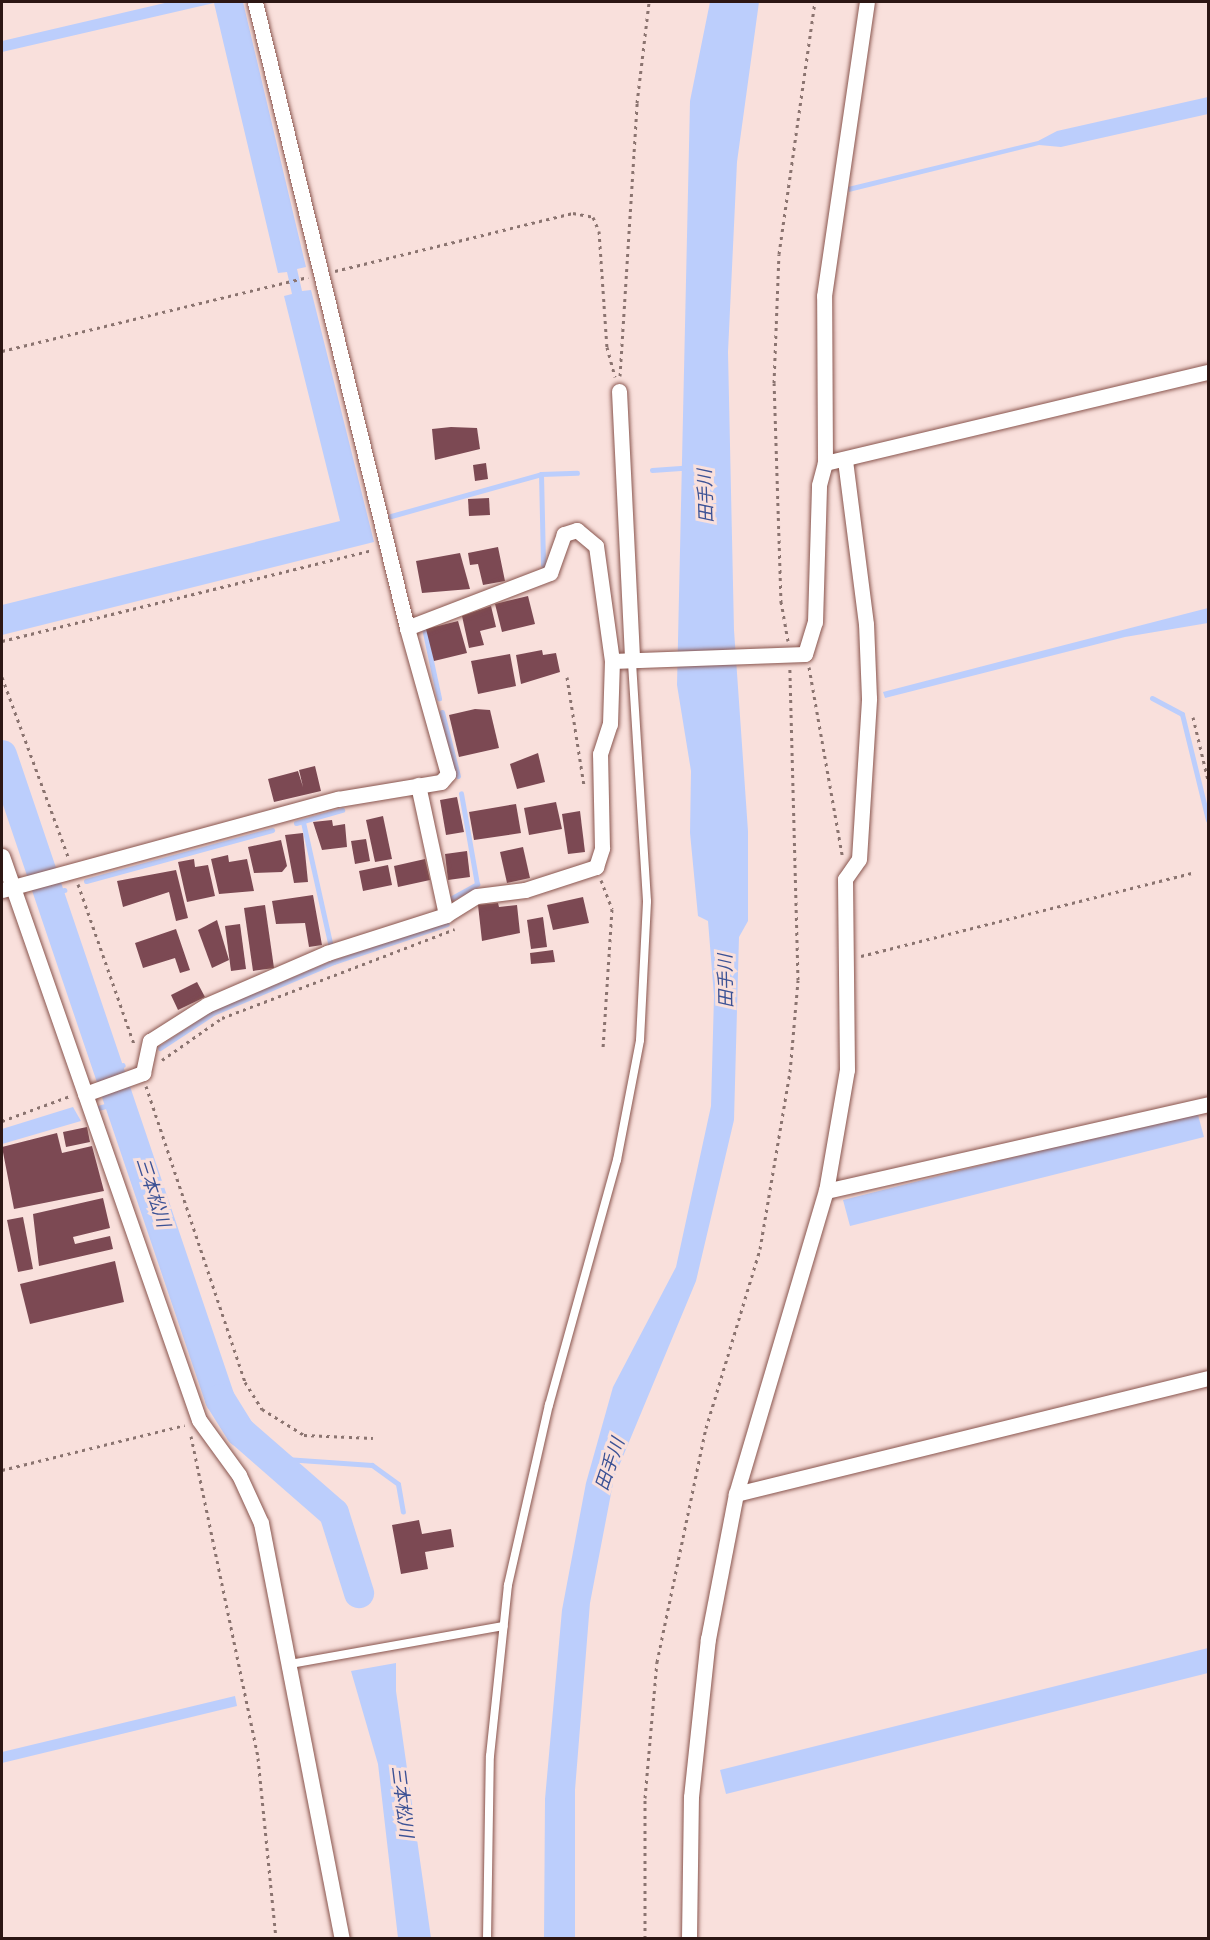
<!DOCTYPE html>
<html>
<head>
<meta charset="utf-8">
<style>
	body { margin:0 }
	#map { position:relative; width:1210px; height:1940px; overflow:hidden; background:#f9e0dc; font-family:Overpass,"Noto Sans JP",sans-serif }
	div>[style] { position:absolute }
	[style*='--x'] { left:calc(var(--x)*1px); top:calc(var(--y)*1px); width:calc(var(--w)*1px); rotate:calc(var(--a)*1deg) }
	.water>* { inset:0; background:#bccefc }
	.stream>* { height:5px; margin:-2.5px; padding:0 2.5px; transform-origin:2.5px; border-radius:2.5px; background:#bccefc }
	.river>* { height:30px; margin:-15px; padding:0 15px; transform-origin:15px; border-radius:15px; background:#bccefc }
	.building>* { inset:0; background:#7c4953 }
	.path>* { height:3px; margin-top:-1.5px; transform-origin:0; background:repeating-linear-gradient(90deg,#8b7470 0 3px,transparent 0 7.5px) }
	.roads { filter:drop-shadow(0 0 2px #89554e) drop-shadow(0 0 2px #89554e) }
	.service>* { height:8px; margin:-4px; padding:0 4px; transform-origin:4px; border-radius:4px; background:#fff }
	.minor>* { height:15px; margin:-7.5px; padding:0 7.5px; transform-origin:7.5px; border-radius:7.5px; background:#fff }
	span { translate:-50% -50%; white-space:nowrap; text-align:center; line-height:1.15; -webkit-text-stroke:6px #f9e0dc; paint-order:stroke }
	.water-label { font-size:18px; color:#3c5295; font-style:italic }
	.frame { position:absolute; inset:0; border:3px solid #2d1714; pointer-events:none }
</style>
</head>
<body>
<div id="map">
	<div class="water">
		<i style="clip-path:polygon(169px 2px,243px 2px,306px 267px,297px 269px,302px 291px,311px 290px,374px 542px,2px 635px,2px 605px,340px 521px,284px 296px,292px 294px,287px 272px,278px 273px,214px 3px,2px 52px,2px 41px)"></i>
		<i style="clip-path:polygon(710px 2px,759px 2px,737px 162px,728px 352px,734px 630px,748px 831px,748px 921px,739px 937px,734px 1120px,696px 1281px,614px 1478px,590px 1603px,575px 1790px,575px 1938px,544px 1938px,545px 1799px,562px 1610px,586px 1483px,613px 1387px,676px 1267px,711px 1106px,714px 996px,708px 921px,698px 916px,690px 833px,691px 771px,677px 685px,690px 101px)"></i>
		<i style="clip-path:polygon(1208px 97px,1208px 114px,1061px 147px,1039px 145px,849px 192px,848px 187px,1038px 141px,1057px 131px)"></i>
		<i style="clip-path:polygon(1208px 608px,1208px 623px,1125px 637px,885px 698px,883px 692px)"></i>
		<i style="clip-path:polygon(73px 1107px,81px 1121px,2px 1144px,2px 1129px)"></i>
		<i style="clip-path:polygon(1197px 1111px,1204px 1137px,850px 1226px,843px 1200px)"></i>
		<i style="clip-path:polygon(1208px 1648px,1208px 1673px,726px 1794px,720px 1770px)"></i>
		<i style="clip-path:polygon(396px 1663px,396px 1691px,431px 1938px,398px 1938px,378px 1764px,351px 1671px)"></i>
		<i style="clip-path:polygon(235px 1696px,237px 1706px,2px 1763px,2px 1752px)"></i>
	</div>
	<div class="stream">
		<i style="--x:652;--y:470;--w:32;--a:-4"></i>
		<i style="--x:541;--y:474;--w:91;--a:88.7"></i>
		<i style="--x:391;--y:516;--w:156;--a:-15.6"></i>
		<i style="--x:541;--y:474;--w:36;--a:-2"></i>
		<i style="--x:424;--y:628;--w:72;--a:77.9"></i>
		<i style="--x:1152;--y:698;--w:34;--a:28"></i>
		<i style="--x:1182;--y:714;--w:109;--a:76.2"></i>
		<i style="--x:442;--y:712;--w:66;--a:76"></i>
		<i style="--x:303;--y:822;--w:124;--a:77.4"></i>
		<i style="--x:296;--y:823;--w:48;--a:-15.8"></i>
		<i style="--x:86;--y:881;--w:193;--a:-15.3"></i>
		<i style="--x:52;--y:894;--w:13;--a:-18"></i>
		<i style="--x:452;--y:898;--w:29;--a:-29"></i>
		<i style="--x:477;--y:884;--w:92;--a:-100"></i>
		<i style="--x:160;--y:1048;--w:64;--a:-33.4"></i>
		<i style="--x:213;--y:1013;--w:131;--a:-22.9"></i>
		<i style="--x:334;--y:962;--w:119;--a:-18.6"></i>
		<i style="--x:111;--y:1071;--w:13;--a:-27"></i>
		<i style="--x:98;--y:1108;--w:24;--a:-15"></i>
		<i style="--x:271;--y:1458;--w:101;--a:4"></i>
		<i style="--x:372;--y:1465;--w:32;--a:36"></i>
		<i style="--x:398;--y:1484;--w:28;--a:80"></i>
	</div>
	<div class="river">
		<i style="--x:2;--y:755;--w:680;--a:71.3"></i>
		<i style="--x:220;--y:1399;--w:39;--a:58"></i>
		<i style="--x:241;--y:1432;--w:123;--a:41.1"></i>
		<i style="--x:334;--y:1513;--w:84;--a:72.6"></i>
	</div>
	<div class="building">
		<i style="clip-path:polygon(451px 427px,477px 428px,480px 449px,435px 460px,432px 429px)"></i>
		<i style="clip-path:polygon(486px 463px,488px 479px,475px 481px,473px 465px)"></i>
		<i style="clip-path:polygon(489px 498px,490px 515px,469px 516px,468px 499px)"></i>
		<i style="clip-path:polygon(498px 547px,505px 581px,483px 585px,478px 564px,470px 565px,468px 553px)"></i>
		<i style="clip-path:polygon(460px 553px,470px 589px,422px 593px,416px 561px)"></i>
		<i style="clip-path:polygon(528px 596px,535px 624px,502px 632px,495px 604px)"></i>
		<i style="clip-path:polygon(491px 606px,496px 627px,480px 631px,484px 645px,469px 648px,462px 616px)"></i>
		<i style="clip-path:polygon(458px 621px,467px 653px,434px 661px,426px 629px)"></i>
		<i style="clip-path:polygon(542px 650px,543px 655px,556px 653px,560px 672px,521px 684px,516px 655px)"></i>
		<i style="clip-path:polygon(510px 654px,516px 686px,478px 694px,471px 661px)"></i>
		<i style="clip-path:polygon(475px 709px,490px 710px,499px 748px,459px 757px,449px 715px)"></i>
		<i style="clip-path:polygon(538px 753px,545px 782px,517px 789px,510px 764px)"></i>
		<i style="clip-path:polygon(315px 766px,321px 791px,274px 802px,268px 779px,298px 771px,303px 787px,299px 770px)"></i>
		<i style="clip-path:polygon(457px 797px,464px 832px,446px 835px,440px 800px)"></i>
		<i style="clip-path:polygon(556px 802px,562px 829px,529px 835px,524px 808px)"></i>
		<i style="clip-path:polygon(516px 804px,521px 833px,474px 840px,469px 812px)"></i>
		<i style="clip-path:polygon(580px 811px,585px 852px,568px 854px,562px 814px)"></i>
		<i style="clip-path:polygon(383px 816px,392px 859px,375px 862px,366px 820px)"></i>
		<i style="clip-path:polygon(332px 820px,333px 826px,345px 824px,347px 847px,322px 850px,313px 822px)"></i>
		<i style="clip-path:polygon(303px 833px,308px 882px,294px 883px,285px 835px)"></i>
		<i style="clip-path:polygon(366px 839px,370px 861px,355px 864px,351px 841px)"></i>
		<i style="clip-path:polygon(281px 840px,287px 866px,282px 872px,254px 873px,248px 847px)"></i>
		<i style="clip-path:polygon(523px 847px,530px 878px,507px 883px,500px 852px)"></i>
		<i style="clip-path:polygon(467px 851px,470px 877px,448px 880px,445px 854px)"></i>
		<i style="clip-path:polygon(228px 855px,229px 862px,247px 859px,254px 891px,219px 894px,211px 859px)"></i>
		<i style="clip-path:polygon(194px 859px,195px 867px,208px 865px,215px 896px,187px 902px,178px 862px)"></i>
		<i style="clip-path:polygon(425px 859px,430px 880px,398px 887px,394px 866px)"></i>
		<i style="clip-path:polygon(388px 865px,392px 885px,363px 891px,359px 871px)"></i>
		<i style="clip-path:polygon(176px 870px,188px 918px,176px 921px,169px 892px,123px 907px,117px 881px)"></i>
		<i style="clip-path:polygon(313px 895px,322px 945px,309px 947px,305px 923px,276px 924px,272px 901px)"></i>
		<i style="clip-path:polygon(583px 897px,589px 923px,553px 930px,547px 905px)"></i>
		<i style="clip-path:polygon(498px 903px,499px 907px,517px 905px,520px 933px,482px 941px,478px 905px)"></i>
		<i style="clip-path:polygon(265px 905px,274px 968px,253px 971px,244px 908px)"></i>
		<i style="clip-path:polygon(543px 917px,547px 947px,531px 949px,527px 920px)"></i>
		<i style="clip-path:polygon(217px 920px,229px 960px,212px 968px,198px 930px)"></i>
		<i style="clip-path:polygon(240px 924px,246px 969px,231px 971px,225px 926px)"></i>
		<i style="clip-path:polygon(176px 929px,190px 970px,180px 973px,175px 958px,143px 968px,135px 943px)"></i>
		<i style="clip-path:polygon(553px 950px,555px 962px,531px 964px,530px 953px)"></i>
		<i style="clip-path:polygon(197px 982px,205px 997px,178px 1010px,171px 995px)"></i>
		<i style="clip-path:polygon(87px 1127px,90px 1142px,66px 1147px,63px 1132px)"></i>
		<i style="clip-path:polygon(57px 1133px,62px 1153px,92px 1146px,104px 1191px,14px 1209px,2px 1147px)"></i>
		<i style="clip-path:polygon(103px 1198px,110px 1228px,73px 1237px,75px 1244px,110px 1236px,113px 1249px,39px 1266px,33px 1214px)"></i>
		<i style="clip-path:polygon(23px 1217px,33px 1269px,18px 1272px,7px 1220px)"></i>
		<i style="clip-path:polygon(115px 1261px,124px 1302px,30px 1324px,20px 1284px)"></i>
		<i style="clip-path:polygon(419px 1520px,422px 1534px,451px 1529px,454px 1547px,425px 1552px,428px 1569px,401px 1574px,392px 1525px)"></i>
	</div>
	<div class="path">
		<i style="--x:335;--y:271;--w:245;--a:-13.7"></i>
		<i style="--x:573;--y:213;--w:20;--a:11"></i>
		<i style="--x:593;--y:217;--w:15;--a:67"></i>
		<i style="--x:599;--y:231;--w:116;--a:86.1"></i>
		<i style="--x:607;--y:347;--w:31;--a:75"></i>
		<i style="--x:2;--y:351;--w:315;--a:-13.6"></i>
		<i style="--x:620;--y:376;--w:274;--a:-86.4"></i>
		<i style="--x:637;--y:103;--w:102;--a:-83.2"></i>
		<i style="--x:2;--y:641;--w:382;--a:-13.8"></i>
		<i style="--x:788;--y:641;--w:39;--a:-100"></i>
		<i style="--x:781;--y:603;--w:220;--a:-91.8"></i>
		<i style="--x:774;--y:383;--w:129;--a:-87.8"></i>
		<i style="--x:779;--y:254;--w:255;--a:-81.9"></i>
		<i style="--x:809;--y:667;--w:191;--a:80"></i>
		<i style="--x:2;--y:677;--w:191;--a:69.8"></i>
		<i style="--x:567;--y:677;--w:109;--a:81.1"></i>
		<i style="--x:1193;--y:717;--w:65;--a:76.6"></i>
		<i style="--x:601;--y:880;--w:31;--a:69"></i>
		<i style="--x:612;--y:909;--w:141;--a:93.7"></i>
		<i style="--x:78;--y:884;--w:170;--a:70.7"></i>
		<i style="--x:861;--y:956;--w:344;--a:-14.1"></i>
		<i style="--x:162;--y:1060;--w:73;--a:-35"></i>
		<i style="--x:222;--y:1018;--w:249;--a:-20.9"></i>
		<i style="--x:146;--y:1086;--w:312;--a:71.5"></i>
		<i style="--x:245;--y:1382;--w:32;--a:58"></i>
		<i style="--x:262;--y:1409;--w:49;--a:31.8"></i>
		<i style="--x:304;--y:1435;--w:69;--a:2.5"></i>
		<i style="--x:2;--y:1121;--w:72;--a:-20.2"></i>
		<i style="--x:191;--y:1436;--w:329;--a:78.2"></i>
		<i style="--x:258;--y:1758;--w:181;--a:84.3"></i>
		<i style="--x:2;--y:1470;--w:188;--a:-13.8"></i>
		<i style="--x:645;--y:1938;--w:140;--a:-90"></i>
		<i style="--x:645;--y:1798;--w:137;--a:-85"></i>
		<i style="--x:657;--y:1662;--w:239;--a:-78.2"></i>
		<i style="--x:706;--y:1428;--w:187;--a:-73.2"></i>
		<i style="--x:760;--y:1249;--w:180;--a:-80.4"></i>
		<i style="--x:790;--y:1072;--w:92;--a:-85"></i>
		<i style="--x:798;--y:980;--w:311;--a:-91.5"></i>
	</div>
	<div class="roads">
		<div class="service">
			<i style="--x:290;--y:1664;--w:217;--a:-10.1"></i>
			<i style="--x:487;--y:1938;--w:182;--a:-89.1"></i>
			<i style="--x:490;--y:1756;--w:172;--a:-84"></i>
			<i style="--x:508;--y:1585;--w:185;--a:-77.2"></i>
			<i style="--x:549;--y:1405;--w:254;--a:-74.5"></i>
			<i style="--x:617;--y:1160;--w:122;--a:-79.1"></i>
			<i style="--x:640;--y:1040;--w:139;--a:-87.1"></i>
			<i style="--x:647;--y:901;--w:240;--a:-93.6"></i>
		</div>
		<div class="minor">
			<i style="--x:619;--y:391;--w:270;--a:87.2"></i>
			<i style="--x:825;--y:463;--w:167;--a:-90.3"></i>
			<i style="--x:824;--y:296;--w:297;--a:-81.7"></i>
			<i style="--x:612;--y:661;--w:193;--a:-2.1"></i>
			<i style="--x:805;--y:654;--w:34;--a:-73"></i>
			<i style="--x:815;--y:622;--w:137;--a:-88.3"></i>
			<i style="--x:819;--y:485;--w:23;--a:-75"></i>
			<i style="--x:825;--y:463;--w:394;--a:-13.4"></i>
			<i style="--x:418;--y:785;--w:133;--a:77.8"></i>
			<i style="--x:2;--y:856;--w:597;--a:70.75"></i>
			<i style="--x:199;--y:1420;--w:68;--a:54"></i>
			<i style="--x:239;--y:1475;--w:53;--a:65.4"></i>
			<i style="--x:261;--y:1523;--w:423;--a:79"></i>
			<i style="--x:2;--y:890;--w:348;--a:-15.2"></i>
			<i style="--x:338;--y:799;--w:104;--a:-9.4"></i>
			<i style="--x:441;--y:782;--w:11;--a:-49"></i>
			<i style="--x:448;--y:774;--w:152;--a:-105.7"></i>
			<i style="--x:407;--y:628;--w:644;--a:-103.65"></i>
			<i style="--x:85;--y:1094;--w:62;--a:-19.9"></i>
			<i style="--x:143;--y:1073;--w:33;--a:-78"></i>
			<i style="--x:150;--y:1041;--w:67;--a:-32.3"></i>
			<i style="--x:207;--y:1005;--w:131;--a:-23.4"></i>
			<i style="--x:327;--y:953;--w:125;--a:-17.7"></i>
			<i style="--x:446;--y:915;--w:36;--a:-32"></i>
			<i style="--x:477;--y:896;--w:48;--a:-7.1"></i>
			<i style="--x:525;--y:890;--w:75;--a:-17.9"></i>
			<i style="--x:596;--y:867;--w:20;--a:-72"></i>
			<i style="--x:602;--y:848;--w:94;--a:-91.2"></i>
			<i style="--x:600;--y:754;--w:32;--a:-72"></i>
			<i style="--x:610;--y:724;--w:63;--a:-88.2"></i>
			<i style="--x:612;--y:661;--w:116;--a:-97.9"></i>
			<i style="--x:596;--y:546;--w:25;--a:-140"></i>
			<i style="--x:577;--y:530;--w:14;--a:163"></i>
			<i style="--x:564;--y:534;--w:41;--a:109.7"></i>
			<i style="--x:550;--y:573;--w:153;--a:159"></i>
			<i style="--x:826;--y:1191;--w:392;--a:-12.8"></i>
			<i style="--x:736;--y:1494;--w:486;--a:-13.8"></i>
			<i style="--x:689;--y:1938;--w:141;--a:-89.2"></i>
			<i style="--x:691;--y:1797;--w:159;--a:-83.9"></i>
			<i style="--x:708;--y:1639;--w:148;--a:-79.1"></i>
			<i style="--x:736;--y:1494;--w:316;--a:-73.5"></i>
			<i style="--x:826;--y:1191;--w:123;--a:-80.2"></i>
			<i style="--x:847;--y:1070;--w:191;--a:-90.6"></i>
			<i style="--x:845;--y:879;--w:24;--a:-55"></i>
			<i style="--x:859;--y:859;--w:161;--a:-86.4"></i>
			<i style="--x:869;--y:698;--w:74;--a:-92.3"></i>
			<i style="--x:866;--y:624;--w:166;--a:-97.3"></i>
		</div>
	</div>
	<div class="water-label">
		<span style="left:708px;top:496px;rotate:-92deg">田手川</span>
		<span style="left:728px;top:981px;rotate:-91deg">田手川</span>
		<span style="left:151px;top:1193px;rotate:72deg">三本松川</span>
		<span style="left:612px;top:1465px;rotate:-71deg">田手川</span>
		<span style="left:400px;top:1802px;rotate:83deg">三本松川</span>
	</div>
	<div class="frame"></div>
</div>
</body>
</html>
